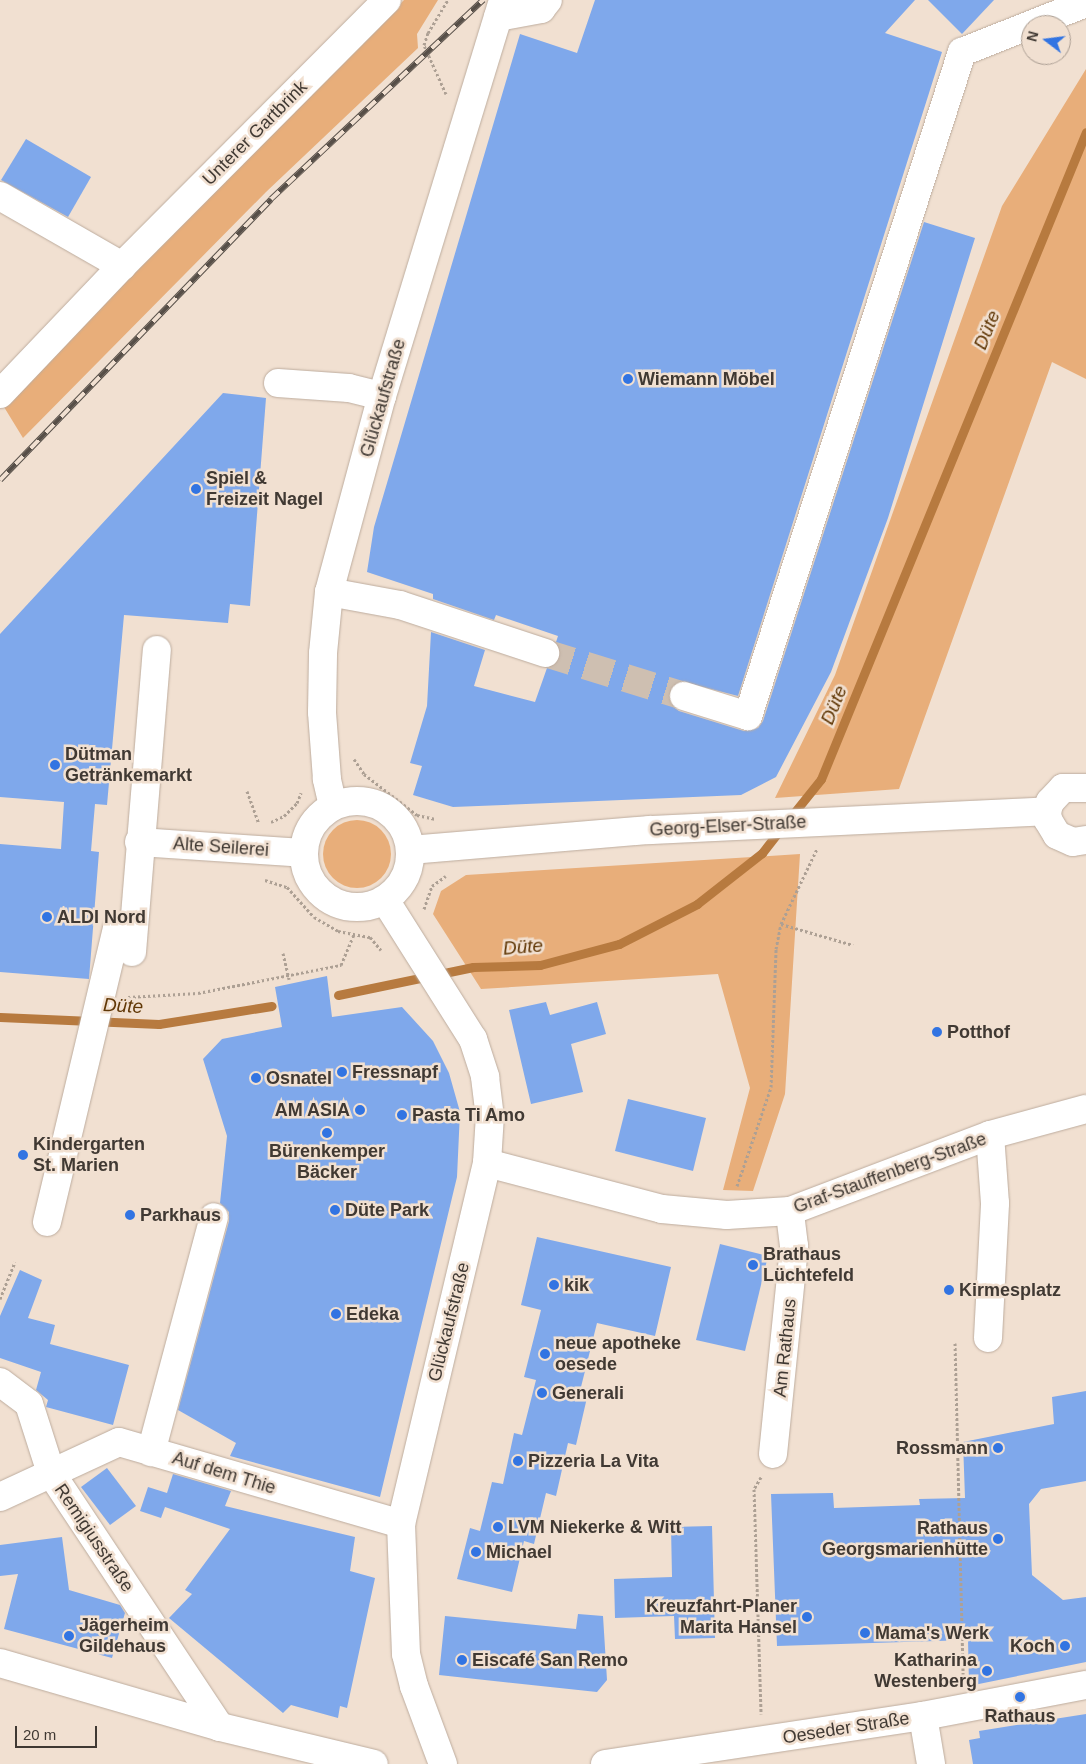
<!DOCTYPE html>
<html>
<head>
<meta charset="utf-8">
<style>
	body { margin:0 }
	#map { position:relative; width:1086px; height:1764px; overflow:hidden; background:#f1e0d1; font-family:Helvetica,sans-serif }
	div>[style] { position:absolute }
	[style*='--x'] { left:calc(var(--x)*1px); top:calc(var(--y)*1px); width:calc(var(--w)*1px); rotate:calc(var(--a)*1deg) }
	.green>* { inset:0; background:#e8ae7a }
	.round { border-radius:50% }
	.stream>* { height:9px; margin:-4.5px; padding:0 4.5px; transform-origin:4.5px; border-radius:4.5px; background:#b77a3f }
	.building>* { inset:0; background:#7fa8eb }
	.minor-tunnel>* { height:28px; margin-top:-14px; transform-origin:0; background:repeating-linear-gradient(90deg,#cebfb1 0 28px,transparent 0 42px) }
	.path>* { height:3px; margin-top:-1.5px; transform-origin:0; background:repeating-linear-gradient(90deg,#ada094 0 2.5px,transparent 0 5px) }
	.roads { filter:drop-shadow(0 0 1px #bdac9e) drop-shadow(0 0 1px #bdac9e) }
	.minor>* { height:28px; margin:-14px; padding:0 14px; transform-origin:14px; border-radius:14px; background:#fff }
	.major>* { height:28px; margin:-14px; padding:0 14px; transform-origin:14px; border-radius:14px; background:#fff }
	.major>.ring { margin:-14px; padding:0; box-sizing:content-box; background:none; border:28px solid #fff; border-radius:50% }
	.rail>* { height:5.5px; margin-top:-2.75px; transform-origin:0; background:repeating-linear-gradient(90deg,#f1e0d1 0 11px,#574f48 0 22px); box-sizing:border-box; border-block:1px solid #574f48 }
	.dots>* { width:14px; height:14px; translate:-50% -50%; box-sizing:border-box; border:2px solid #f1e0d1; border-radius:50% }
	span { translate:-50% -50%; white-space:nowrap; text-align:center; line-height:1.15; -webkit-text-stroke:5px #f1e0d1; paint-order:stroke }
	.street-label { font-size:18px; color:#403933 }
	.poi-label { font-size:18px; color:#403933; font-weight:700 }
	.left { translate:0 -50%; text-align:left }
	.right { translate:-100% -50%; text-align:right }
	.water-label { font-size:19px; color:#613807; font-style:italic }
	.north { position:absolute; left:1021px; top:15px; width:50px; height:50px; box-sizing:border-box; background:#f1e0d1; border:1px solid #aa9d92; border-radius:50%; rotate:285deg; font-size:14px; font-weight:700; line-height:20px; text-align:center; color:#403933 }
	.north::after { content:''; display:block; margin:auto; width:18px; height:22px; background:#3274e2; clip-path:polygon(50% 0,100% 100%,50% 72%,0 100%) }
	.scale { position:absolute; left:15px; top:1726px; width:82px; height:22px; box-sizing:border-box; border:2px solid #403933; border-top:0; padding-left:6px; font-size:15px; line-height:18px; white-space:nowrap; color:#403933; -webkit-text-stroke:4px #f1e0d1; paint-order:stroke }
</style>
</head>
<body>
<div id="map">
	<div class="green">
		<i style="clip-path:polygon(404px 0,438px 0,417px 34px,418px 48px,266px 192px,23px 438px,4px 407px,180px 225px)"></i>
		<i style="clip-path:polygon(1086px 69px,1086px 379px,1052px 362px,899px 789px,775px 798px,835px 675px,1002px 206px)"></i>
		<i class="round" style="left:323px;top:820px;width:68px;height:68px"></i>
		<i style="clip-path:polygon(800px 854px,785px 1094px,753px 1191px,723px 1190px,750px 1088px,718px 974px,481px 989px,433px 914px,441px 891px,466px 875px)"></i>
	</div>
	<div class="stream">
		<i style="--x:789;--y:819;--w:51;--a:-51.3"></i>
		<i style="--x:821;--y:779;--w:699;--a:-67.73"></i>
		<i style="--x:338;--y:995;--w:138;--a:-11.7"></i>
		<i style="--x:473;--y:967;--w:67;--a:-1.7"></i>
		<i style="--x:540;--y:965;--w:82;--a:-14.9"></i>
		<i style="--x:619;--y:944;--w:88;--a:-27.1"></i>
		<i style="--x:697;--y:904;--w:83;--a:-38.1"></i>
		<i style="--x:762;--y:853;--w:31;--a:-52"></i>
		<i style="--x:0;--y:1017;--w:159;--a:2.5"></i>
		<i style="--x:159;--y:1024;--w:114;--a:-9.1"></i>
	</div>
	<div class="building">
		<i style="clip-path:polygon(595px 0,915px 0,885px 33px,942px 52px,738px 696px,680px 681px,669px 692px,672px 706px,679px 711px,744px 731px,758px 728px,763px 721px,924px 222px,975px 238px,888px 518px,831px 672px,776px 777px,741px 795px,453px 807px,413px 795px,422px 766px,410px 763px,427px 706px,431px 632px,485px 650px,474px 686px,535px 702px,547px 668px,560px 658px,556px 642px,558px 636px,496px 615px,494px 620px,433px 599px,433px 594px,367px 572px,374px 527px,520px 34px,577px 53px)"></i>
		<i style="clip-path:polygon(928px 0,994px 0,962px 34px)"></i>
		<i style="clip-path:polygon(26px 139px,91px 177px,68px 217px,1px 180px)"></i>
		<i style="clip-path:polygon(223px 393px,266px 398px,250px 606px,230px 604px,228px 623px,124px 615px,107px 805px,95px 804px,91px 851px,99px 852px,89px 979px,0 972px,0 844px,61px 849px,64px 802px,0 797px,0 634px)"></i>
		<i style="clip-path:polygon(327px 976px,332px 1017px,402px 1007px,433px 1041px,449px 1073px,460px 1112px,457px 1177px,380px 1497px,230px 1456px,236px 1443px,178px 1410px,229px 1221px,229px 1212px,220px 1203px,227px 1136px,203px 1059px,222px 1039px,282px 1027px,275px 987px)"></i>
		<i style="clip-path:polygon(546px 1002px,550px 1015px,597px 1002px,606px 1034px,571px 1044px,583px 1092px,531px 1104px,509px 1010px)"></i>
		<i style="clip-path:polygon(628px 1099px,706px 1118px,693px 1171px,615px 1151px)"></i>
		<i style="clip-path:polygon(537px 1237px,671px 1267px,655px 1336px,597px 1323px,581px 1387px,589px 1389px,576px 1445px,568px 1443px,556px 1496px,546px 1493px,534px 1544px,524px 1541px,512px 1592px,457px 1579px,470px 1528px,480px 1531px,492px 1482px,503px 1484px,514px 1433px,522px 1435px,536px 1380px,524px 1377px,541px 1310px,521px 1305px)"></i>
		<i style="clip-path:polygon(720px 1244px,768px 1256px,745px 1351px,696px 1340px)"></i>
		<i style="clip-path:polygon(20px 1270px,42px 1280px,28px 1318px,55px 1325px,50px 1344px,129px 1365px,113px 1425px,46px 1407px,48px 1400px,36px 1390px,41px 1372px,0 1358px,0 1316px)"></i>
		<i style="clip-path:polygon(1086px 1391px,1086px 1481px,1041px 1489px,1029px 1504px,1032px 1575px,1063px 1600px,1086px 1597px,1086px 1662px,969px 1686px,968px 1640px,777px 1646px,771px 1494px,833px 1493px,834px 1508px,920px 1505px,919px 1499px,965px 1498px,963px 1442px,1054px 1424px,1052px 1397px)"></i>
		<i style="clip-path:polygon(107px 1468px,136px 1506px,110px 1525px,81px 1487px)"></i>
		<i style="clip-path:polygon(173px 1474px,231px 1491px,225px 1506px,355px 1537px,350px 1571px,375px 1578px,347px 1708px,340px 1706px,338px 1718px,291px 1705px,283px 1713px,169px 1618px,192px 1594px,185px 1590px,230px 1529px,165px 1507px,161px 1518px,140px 1511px,148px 1487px,167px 1493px)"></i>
		<i style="clip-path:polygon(712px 1526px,715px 1638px,675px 1639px,674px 1616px,615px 1618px,614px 1579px,672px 1577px,671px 1527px)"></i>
		<i style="clip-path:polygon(62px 1537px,69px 1590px,120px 1605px,125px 1613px,112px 1658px,4px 1629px,18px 1574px,0 1576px,0 1545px)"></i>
		<i style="clip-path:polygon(578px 1614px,603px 1616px,607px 1680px,597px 1692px,439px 1675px,445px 1616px,576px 1629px)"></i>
		<i style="clip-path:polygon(1086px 1714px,1086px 1764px,973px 1764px,969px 1740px,980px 1738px,979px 1731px)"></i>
	</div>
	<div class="minor-tunnel">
		<i style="--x:545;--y:653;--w:145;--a:17.2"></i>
	</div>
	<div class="path">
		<i style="--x:446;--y:94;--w:54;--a:-114.2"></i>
		<i style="--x:424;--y:45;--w:13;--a:-72"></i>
		<i style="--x:428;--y:33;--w:39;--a:-59"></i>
		<i style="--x:354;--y:759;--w:18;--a:56"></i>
		<i style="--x:364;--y:774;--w:67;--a:37.7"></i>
		<i style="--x:417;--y:815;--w:19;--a:12"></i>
		<i style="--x:247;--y:791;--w:33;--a:70"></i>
		<i style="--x:271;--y:822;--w:14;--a:-25"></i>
		<i style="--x:284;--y:816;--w:18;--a:-45"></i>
		<i style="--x:297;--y:803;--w:11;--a:-68"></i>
		<i style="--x:265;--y:880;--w:23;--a:18"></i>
		<i style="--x:287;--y:887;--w:40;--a:48"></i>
		<i style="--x:314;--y:917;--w:28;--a:30"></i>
		<i style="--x:338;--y:931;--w:33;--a:11"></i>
		<i style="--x:370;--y:937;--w:17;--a:50"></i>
		<i style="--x:424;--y:909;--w:24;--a:-71"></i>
		<i style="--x:432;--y:886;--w:17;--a:-36"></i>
		<i style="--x:781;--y:924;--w:75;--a:16.3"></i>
		<i style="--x:283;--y:953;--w:27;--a:77"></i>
		<i style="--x:128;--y:997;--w:70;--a:-3.3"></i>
		<i style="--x:198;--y:993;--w:146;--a:-11.1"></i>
		<i style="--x:341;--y:965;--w:34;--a:-67"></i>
		<i style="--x:737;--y:1186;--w:105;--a:-71"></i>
		<i style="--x:771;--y:1087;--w:138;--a:-87.9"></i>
		<i style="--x:776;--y:949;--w:25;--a:-79"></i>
		<i style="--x:781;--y:924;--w:83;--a:-64.4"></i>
		<i style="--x:0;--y:1299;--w:40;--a:-68"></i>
		<i style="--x:955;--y:1343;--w:337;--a:88.6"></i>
		<i style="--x:761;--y:1477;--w:14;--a:120"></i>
		<i style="--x:754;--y:1489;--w:225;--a:88.2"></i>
	</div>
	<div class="roads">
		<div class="minor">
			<i style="--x:498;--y:17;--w:44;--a:-10.5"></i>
			<i style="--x:541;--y:9;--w:11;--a:-52"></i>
			<i style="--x:0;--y:196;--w:141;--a:29.8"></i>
			<i style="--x:278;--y:383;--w:71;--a:4"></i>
			<i style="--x:349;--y:388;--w:34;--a:14"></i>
			<i style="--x:0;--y:394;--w:177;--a:-46.4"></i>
			<i style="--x:122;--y:266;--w:375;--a:-45.1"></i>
			<i style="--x:329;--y:592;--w:72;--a:10.4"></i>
			<i style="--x:400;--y:605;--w:153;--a:18.3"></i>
			<i style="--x:684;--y:696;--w:67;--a:17.4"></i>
			<i style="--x:748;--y:716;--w:698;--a:-72.14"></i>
			<i style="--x:962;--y:52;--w:133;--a:-21.6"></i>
			<i style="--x:1086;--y:788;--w:23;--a:180"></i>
			<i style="--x:1063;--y:788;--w:19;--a:133"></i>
			<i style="--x:1050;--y:802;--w:9;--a:108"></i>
			<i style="--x:1047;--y:811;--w:9;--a:84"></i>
			<i style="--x:1048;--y:820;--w:17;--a:59"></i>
			<i style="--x:1057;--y:835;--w:17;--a:24"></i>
			<i style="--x:1073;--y:842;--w:13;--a:-9"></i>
			<i style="--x:139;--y:842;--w:164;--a:3.8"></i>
			<i style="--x:410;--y:850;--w:241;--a:-4.8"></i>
			<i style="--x:650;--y:830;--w:397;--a:-2.7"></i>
			<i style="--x:132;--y:952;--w:303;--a:-85.3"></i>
			<i style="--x:487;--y:1163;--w:181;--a:14.7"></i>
			<i style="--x:662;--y:1209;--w:65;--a:5.3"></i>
			<i style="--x:727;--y:1215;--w:63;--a:-3.6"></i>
			<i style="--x:790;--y:1211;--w:214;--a:-20.8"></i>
			<i style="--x:990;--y:1135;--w:99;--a:-15.2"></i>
			<i style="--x:47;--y:1222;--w:302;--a:-76.6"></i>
			<i style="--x:117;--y:928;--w:16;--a:-7"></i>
			<i style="--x:988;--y:1338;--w:135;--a:-87"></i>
			<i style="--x:995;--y:1203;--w:68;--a:-94.2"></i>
			<i style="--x:0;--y:1382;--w:36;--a:37"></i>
			<i style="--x:29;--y:1404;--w:72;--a:72.3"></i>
			<i style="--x:51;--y:1473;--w:305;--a:56.4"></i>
			<i style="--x:151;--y:1452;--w:243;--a:-75"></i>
			<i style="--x:773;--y:1454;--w:209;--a:-84.2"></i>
			<i style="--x:794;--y:1246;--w:35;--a:-97"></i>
			<i style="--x:0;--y:1497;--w:131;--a:-24.8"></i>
			<i style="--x:119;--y:1442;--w:294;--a:16.2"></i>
			<i style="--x:0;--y:1663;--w:229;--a:16.2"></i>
			<i style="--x:220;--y:1727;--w:158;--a:13.5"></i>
			<i style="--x:923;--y:1716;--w:49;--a:80.5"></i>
			<i style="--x:605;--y:1764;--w:322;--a:-8.6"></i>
			<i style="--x:923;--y:1716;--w:166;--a:-10.8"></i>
		</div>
		<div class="major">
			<i class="ring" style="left:304px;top:801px;width:78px;height:78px"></i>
			<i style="--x:333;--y:806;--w:28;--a:-103"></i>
			<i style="--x:327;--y:779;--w:67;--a:-94.3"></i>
			<i style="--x:322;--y:712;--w:59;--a:-89"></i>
			<i style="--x:323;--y:653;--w:61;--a:-84.4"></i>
			<i style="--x:329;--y:592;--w:203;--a:-74.9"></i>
			<i style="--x:382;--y:396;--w:414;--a:-73"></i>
			<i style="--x:385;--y:900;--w:165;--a:57.7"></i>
			<i style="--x:473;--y:1039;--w:40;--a:72"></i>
			<i style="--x:485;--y:1077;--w:38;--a:83"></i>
			<i style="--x:490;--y:1115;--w:48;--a:93.6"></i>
			<i style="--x:487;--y:1163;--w:371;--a:103.4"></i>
			<i style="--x:401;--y:1524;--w:130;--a:87.8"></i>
			<i style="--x:406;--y:1654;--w:33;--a:76"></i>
			<i style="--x:414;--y:1686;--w:83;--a:69.6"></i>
		</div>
	</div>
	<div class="rail">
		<i style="--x:0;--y:480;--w:390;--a:-46"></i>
		<i style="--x:271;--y:199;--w:291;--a:-43.2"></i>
	</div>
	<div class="dots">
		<i style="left:628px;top:379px;background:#3274e2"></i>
		<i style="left:196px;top:489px;background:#3274e2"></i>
		<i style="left:55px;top:765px;background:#3274e2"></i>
		<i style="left:47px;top:917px;background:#3274e2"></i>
		<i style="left:937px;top:1032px;background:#3274e2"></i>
		<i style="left:342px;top:1072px;background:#3274e2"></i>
		<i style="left:256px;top:1078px;background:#3274e2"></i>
		<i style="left:360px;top:1110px;background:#3274e2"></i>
		<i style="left:402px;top:1115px;background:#3274e2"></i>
		<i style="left:327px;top:1133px;background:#3274e2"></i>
		<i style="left:23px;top:1155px;background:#3274e2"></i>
		<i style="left:335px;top:1210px;background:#3274e2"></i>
		<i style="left:130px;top:1215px;background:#3274e2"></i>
		<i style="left:753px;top:1265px;background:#3274e2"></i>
		<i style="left:554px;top:1285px;background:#3274e2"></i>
		<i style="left:949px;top:1290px;background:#3274e2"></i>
		<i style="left:336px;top:1314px;background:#3274e2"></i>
		<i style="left:545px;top:1354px;background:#3274e2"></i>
		<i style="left:542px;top:1393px;background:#3274e2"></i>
		<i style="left:998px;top:1448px;background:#3274e2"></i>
		<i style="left:518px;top:1461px;background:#3274e2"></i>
		<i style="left:498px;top:1527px;background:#3274e2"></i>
		<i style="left:998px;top:1539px;background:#3274e2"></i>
		<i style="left:476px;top:1552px;background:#3274e2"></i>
		<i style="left:807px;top:1617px;background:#3274e2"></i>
		<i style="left:865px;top:1633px;background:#3274e2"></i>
		<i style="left:69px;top:1636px;background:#3274e2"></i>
		<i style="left:1065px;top:1646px;background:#3274e2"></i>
		<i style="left:462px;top:1660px;background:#3274e2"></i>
		<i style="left:987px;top:1671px;background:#3274e2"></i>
		<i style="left:1020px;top:1697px;background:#3274e2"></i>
	</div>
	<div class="street-label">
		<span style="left:255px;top:133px;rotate:-45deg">Unterer Gartbrink</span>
		<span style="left:383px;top:398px;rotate:-74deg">Glückaufstraße</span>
		<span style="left:728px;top:826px;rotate:-3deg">Georg-Elser-Straße</span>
		<span style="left:221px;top:847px;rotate:4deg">Alte Seilerei</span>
		<span style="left:890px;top:1173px;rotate:-20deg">Graf-Stauffenberg-Straße</span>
		<span style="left:449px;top:1322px;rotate:-76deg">Glückaufstraße</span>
		<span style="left:785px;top:1348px;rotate:-84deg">Am Rathaus</span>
		<span style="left:224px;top:1473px;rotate:17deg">Auf dem Thie</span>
		<span style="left:94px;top:1538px;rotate:56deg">Remigiusstraße</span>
		<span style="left:846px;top:1728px;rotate:-9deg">Oeseder Straße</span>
	</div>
	<div class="poi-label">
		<span class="left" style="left:638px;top:379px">Wiemann Möbel</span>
		<span class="left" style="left:206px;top:489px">Spiel &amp;<br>Freizeit Nagel</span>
		<span class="left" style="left:65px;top:765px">Dütman<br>Getränkemarkt</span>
		<span class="left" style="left:57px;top:917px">ALDI Nord</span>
		<span class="left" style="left:947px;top:1032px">Potthof</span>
		<span class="left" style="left:352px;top:1072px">Fressnapf</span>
		<span class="left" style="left:266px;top:1078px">Osnatel</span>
		<span class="right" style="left:350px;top:1110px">AM ASIA</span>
		<span class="left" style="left:412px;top:1115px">Pasta Ti Amo</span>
		<span class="left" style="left:33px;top:1155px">Kindergarten<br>St. Marien</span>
		<span style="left:327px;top:1162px">Bürenkemper<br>Bäcker</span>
		<span class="left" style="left:345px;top:1210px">Düte Park</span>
		<span class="left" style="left:140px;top:1215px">Parkhaus</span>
		<span class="left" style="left:763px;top:1265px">Brathaus<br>Lüchtefeld</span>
		<span class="left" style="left:564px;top:1285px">kik</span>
		<span class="left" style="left:959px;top:1290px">Kirmesplatz</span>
		<span class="left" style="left:346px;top:1314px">Edeka</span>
		<span class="left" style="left:555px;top:1354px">neue apotheke<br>oesede</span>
		<span class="left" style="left:552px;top:1393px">Generali</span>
		<span class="right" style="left:988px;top:1448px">Rossmann</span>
		<span class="left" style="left:528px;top:1461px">Pizzeria La Vita</span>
		<span class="left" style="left:508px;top:1527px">LVM Niekerke &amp; Witt</span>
		<span class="right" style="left:988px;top:1539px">Rathaus<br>Georgsmarienhütte</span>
		<span class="left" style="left:486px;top:1552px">Michael</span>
		<span class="right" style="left:797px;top:1617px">Kreuzfahrt-Planer<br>Marita Hansel</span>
		<span class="left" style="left:79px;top:1636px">Jägerheim<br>Gildehaus</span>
		<span class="left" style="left:875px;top:1633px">Mama's Werk</span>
		<span class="right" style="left:1055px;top:1646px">Koch</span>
		<span class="left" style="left:472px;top:1660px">Eiscafé San Remo</span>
		<span class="right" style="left:977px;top:1671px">Katharina<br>Westenberg</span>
		<span style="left:1020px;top:1716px">Rathaus</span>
	</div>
	<div class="water-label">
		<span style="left:987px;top:330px;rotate:-68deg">Düte</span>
		<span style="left:834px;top:705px;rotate:-68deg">Düte</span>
		<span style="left:523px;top:947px;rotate:-5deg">Düte</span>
		<span style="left:123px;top:1006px;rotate:3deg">Düte</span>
	</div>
	<div class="north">N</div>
	<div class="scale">20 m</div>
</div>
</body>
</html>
